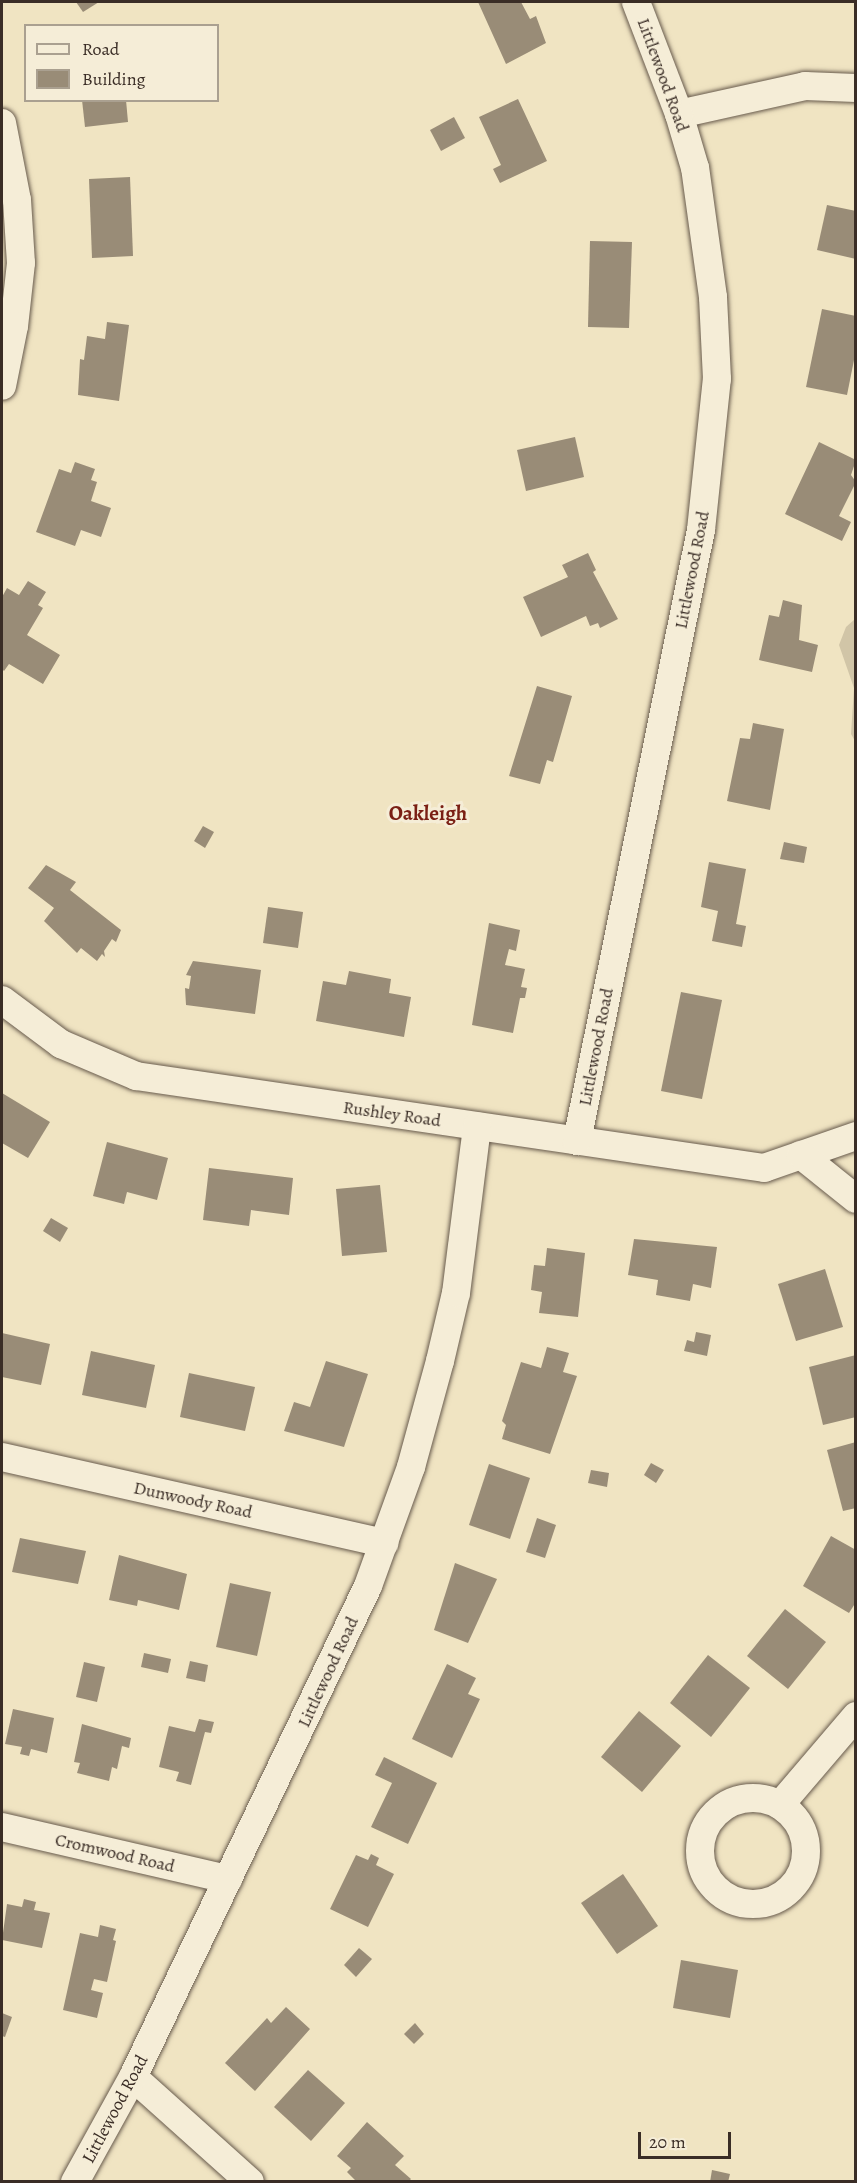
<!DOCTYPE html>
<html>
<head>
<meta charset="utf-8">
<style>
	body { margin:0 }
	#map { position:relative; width:857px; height:2183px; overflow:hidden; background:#f0e4c2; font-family:Alegreya,serif }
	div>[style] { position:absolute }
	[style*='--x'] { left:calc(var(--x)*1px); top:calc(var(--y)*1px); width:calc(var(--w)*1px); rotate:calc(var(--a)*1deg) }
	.green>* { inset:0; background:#d1c5a7 }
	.building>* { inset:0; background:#998c77 }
	.roads { filter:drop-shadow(0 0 2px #685b4d) drop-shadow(0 0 2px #685b4d) }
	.minor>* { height:28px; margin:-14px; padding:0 14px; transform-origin:14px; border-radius:14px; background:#f5edd7 }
	.minor>.ring { margin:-14px; padding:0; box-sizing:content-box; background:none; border:28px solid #f5edd7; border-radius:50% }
	span { translate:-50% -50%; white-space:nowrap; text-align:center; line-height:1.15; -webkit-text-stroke:6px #f5edd7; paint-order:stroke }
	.street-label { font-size:18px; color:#3a2d26 }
	.quarter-label { font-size:21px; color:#7a1f14; font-weight:700 }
	.frame { position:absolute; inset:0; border:3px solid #3a2d26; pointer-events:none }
	.legend { position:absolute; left:24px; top:24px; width:195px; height:78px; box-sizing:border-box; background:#f5edd7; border:2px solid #aaa090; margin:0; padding:8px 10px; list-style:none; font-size:18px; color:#3a2d26 }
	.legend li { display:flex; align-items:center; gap:12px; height:30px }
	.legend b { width:30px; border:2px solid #aaa090 }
	.scale { position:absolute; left:638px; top:2132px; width:93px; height:27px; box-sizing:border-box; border:3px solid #3a2d26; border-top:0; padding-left:8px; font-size:18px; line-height:21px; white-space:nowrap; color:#3a2d26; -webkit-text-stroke:4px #f5edd7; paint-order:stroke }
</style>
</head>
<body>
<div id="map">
	<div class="green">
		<i style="clip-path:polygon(855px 619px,855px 741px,851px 734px,854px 688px,839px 645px,846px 627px)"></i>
	</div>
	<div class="building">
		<i style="clip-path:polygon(76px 2px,99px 2px,83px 12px)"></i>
		<i style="clip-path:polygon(478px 2px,521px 2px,530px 19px,536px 16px,546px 43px,506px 64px)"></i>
		<i style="clip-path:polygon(518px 99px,547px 161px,500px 183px,493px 169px,501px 165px,479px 117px)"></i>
		<i style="clip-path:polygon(82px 100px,126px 100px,128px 122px,85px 127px)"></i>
		<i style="clip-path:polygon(454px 117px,465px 138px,441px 151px,430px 130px)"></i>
		<i style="clip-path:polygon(130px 177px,133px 256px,92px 258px,89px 179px)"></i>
		<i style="clip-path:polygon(827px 205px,856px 211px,856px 259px,817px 250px)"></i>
		<i style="clip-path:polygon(590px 241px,632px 242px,629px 328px,588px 327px)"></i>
		<i style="clip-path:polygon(822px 309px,856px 316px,856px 350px,847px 395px,806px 387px)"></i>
		<i style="clip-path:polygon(107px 322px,129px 325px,119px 401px,78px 395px,80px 359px,84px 360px,87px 336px,105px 339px)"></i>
		<i style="clip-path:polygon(575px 437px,584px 477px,526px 491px,517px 450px)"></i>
		<i style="clip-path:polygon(819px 442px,856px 460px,851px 475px,856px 482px,839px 516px,851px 522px,842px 541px,785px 514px)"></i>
		<i style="clip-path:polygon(75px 462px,95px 469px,91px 480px,97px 482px,91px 501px,111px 508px,101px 537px,81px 530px,75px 546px,36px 532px,59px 469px,71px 473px)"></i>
		<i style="clip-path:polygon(588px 553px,596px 570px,593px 572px,618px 619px,600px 628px,598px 623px,590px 626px,586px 616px,541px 637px,523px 597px,568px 577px,562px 565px)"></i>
		<i style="clip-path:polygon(28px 581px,46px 592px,38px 605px,43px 608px,27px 635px,60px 655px,43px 684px,9px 664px,4px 671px,2px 669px,2px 597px,7px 588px,19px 595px)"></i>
		<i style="clip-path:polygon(783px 600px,802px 605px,799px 640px,818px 645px,812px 672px,759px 660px,769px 615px,779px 617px)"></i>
		<i style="clip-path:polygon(537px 686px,572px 696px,553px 762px,547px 760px,540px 784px,509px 776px)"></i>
		<i style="clip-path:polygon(753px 723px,784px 729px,770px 810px,727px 801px,740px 738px,750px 739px)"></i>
		<i style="clip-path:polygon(203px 826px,214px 832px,205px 848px,194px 841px)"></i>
		<i style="clip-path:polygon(784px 842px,807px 847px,804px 863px,780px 859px)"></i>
		<i style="clip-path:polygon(709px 862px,746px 869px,736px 924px,746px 926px,742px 947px,712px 941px,718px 911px,701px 907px)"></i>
		<i style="clip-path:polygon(46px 865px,76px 882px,70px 890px,121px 930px,116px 942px,112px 939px,104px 951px,105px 957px,102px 954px,97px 961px,81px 948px,77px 953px,44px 921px,54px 908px,28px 888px)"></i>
		<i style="clip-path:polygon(268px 907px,303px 912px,298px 948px,263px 943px)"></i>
		<i style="clip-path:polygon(489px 923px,520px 930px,516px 951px,509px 949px,505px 965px,525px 969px,521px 987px,527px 988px,525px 998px,520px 998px,513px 1033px,472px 1025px)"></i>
		<i style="clip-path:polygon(193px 961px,261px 970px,255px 1014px,186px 1005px,185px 988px,189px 989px,191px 976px,186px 975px)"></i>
		<i style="clip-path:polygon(349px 971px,391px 979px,389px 993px,411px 997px,404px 1037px,316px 1021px,323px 981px,346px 985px)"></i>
		<i style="clip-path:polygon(681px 992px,722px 1000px,702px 1099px,661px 1091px)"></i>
		<i style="clip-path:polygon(2px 1093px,50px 1122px,28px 1158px,2px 1143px)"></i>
		<i style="clip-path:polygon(107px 1142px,168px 1158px,157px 1200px,127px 1192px,124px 1204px,93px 1196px)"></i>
		<i style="clip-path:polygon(209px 1168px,293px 1178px,289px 1215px,251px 1210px,249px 1226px,203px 1220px)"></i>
		<i style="clip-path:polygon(380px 1185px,387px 1252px,342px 1256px,336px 1189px)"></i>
		<i style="clip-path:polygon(51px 1218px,68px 1228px,60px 1242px,43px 1231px)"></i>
		<i style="clip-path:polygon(634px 1239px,717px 1247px,711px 1288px,693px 1284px,690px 1301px,656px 1295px,658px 1280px,628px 1275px)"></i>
		<i style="clip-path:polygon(547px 1248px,585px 1253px,578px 1317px,539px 1313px,542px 1292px,531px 1290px,534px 1265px,545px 1266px)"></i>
		<i style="clip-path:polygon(825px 1269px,843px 1327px,796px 1341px,778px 1284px)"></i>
		<i style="clip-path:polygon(696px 1332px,711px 1335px,707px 1356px,684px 1351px,687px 1340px,694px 1342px)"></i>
		<i style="clip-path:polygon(2px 1333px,50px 1344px,41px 1385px,2px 1377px)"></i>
		<i style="clip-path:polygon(547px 1347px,569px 1353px,563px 1372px,577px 1376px,550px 1454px,502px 1439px,506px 1425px,502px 1421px,521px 1362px,541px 1368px)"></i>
		<i style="clip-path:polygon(91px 1351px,155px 1365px,146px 1408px,82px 1395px)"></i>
		<i style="clip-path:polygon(856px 1355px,856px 1417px,823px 1425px,809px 1367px)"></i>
		<i style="clip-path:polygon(326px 1361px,368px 1374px,344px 1447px,284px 1431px,294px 1402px,310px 1407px)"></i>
		<i style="clip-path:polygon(189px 1373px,255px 1387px,245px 1431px,180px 1417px)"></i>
		<i style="clip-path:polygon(856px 1442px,856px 1508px,843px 1511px,827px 1450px)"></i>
		<i style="clip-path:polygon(651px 1463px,664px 1470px,656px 1483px,644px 1475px)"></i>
		<i style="clip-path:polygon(489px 1464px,530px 1478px,510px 1539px,469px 1525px)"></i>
		<i style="clip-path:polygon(591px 1470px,609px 1473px,607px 1487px,588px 1483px)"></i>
		<i style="clip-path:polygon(537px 1518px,556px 1525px,545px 1558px,526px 1552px)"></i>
		<i style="clip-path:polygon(831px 1536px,856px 1550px,856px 1602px,849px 1613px,803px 1586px)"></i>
		<i style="clip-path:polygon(20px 1538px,86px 1551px,78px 1584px,12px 1572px)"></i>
		<i style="clip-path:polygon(119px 1555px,187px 1574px,179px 1610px,138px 1600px,137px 1606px,109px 1600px)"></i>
		<i style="clip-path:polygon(455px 1563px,497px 1579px,468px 1643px,434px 1630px)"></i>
		<i style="clip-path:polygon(230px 1583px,271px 1592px,257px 1656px,216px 1647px)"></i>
		<i style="clip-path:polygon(785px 1609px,826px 1642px,788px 1689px,747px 1656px)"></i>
		<i style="clip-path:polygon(144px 1653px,171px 1659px,168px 1673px,141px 1667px)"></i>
		<i style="clip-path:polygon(708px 1655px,750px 1688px,711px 1737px,670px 1703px)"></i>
		<i style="clip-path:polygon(190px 1661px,208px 1665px,205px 1682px,186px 1678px)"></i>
		<i style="clip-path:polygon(84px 1662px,105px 1667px,97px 1702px,76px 1697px)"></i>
		<i style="clip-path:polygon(447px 1664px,476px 1678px,468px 1694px,480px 1699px,452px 1758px,412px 1739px)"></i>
		<i style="clip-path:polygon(13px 1709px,54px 1718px,47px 1753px,31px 1749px,29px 1756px,20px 1754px,22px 1747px,5px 1744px)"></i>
		<i style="clip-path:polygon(639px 1711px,681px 1746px,642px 1792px,601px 1757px)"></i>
		<i style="clip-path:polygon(199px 1719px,214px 1722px,211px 1733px,205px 1732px,191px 1785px,176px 1781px,179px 1772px,159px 1767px,169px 1726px,195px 1732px)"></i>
		<i style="clip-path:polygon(82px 1724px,131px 1738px,129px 1748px,122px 1746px,117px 1769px,112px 1767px,109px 1781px,77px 1773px,80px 1763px,74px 1762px)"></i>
		<i style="clip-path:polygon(384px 1757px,437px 1783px,408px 1844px,371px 1827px,392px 1783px,375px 1775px)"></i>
		<i style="clip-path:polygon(371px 1854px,379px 1858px,376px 1865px,394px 1874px,368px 1927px,330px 1909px,356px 1855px,368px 1860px)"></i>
		<i style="clip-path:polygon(623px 1874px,658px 1926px,617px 1954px,581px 1903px)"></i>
		<i style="clip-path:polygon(24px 1899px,36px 1902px,34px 1910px,50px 1913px,42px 1948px,2px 1940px,7px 1904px,22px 1907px)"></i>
		<i style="clip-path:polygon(100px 1925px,116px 1929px,113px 1940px,116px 1941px,107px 1982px,94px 1979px,91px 1990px,103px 1993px,97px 2018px,63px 2010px,80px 1933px,98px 1937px)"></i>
		<i style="clip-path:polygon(359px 1948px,372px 1959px,356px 1977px,344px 1965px)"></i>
		<i style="clip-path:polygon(681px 1960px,738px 1970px,730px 2018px,673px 2008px)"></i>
		<i style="clip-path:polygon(286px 2007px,310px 2029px,255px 2091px,225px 2063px,267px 2018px,271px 2023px)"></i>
		<i style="clip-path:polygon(2px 2013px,12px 2017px,5px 2037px,2px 2036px)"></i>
		<i style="clip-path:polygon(415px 2023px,424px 2034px,414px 2044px,404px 2034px)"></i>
		<i style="clip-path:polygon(308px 2070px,345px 2103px,311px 2141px,274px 2107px)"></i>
		<i style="clip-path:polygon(367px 2122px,404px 2156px,395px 2165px,411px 2179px,408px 2182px,357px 2182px,347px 2172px,351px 2168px,337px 2156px)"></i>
		<i style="clip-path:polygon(712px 2170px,730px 2174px,728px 2182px,710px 2182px)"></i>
	</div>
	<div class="roads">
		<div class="minor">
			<i style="--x:679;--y:114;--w:129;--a:-12.5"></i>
			<i style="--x:805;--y:86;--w:51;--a:2.2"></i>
			<i style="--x:2;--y:123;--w:78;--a:79"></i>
			<i style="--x:17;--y:200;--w:63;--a:86.4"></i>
			<i style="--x:21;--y:263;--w:63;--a:96.3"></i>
			<i style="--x:14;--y:326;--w:61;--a:101.3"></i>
			<i style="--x:2;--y:1000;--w:74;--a:36.7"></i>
			<i style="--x:61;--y:1044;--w:82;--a:23.1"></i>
			<i style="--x:136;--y:1076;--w:635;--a:8.33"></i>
			<i style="--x:764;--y:1168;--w:97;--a:-19.2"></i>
			<i style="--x:577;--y:1141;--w:623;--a:-78.53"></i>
			<i style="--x:701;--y:530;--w:152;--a:-84"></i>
			<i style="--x:717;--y:379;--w:82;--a:-92.8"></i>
			<i style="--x:713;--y:297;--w:130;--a:-97.9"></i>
			<i style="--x:695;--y:168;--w:56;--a:-106.5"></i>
			<i style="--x:679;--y:114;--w:120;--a:-111"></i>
			<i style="--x:801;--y:1155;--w:70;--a:38.7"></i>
			<i style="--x:2;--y:1457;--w:392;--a:12.7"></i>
			<i class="ring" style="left:700px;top:1798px;width:78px;height:78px"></i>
			<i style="--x:780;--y:1805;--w:117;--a:-49.5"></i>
			<i style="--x:2;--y:1827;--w:232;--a:13"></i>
			<i style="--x:133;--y:2077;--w:157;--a:41.9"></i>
			<i style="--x:75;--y:2182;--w:120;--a:-61.1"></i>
			<i style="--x:133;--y:2077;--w:544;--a:-64.42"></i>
			<i style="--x:368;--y:1586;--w:127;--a:-70.1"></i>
			<i style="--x:411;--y:1467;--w:110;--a:-74.7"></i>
			<i style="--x:440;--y:1361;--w:70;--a:-76.8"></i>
			<i style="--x:456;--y:1293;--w:168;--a:-82.8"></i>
		</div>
	</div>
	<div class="street-label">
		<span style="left:663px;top:75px;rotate:70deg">Littlewood Road</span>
		<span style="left:692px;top:570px;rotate:-79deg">Littlewood Road</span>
		<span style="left:596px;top:1047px;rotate:-79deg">Littlewood Road</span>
		<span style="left:392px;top:1114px;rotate:8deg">Rushley Road</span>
		<span style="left:193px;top:1500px;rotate:12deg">Dunwoody Road</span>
		<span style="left:328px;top:1672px;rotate:-65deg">Littlewood Road</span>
		<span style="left:115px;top:1853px;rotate:13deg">Cromwood Road</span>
		<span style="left:115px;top:2109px;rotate:-62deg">Littlewood Road</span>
	</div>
	<div class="quarter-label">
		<span style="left:428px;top:813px">Oakleigh</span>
	</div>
	<div class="frame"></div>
	<ul class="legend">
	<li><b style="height:8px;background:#f5edd7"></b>Road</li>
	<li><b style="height:16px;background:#998c77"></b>Building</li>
	</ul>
	<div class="scale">20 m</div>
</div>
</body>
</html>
